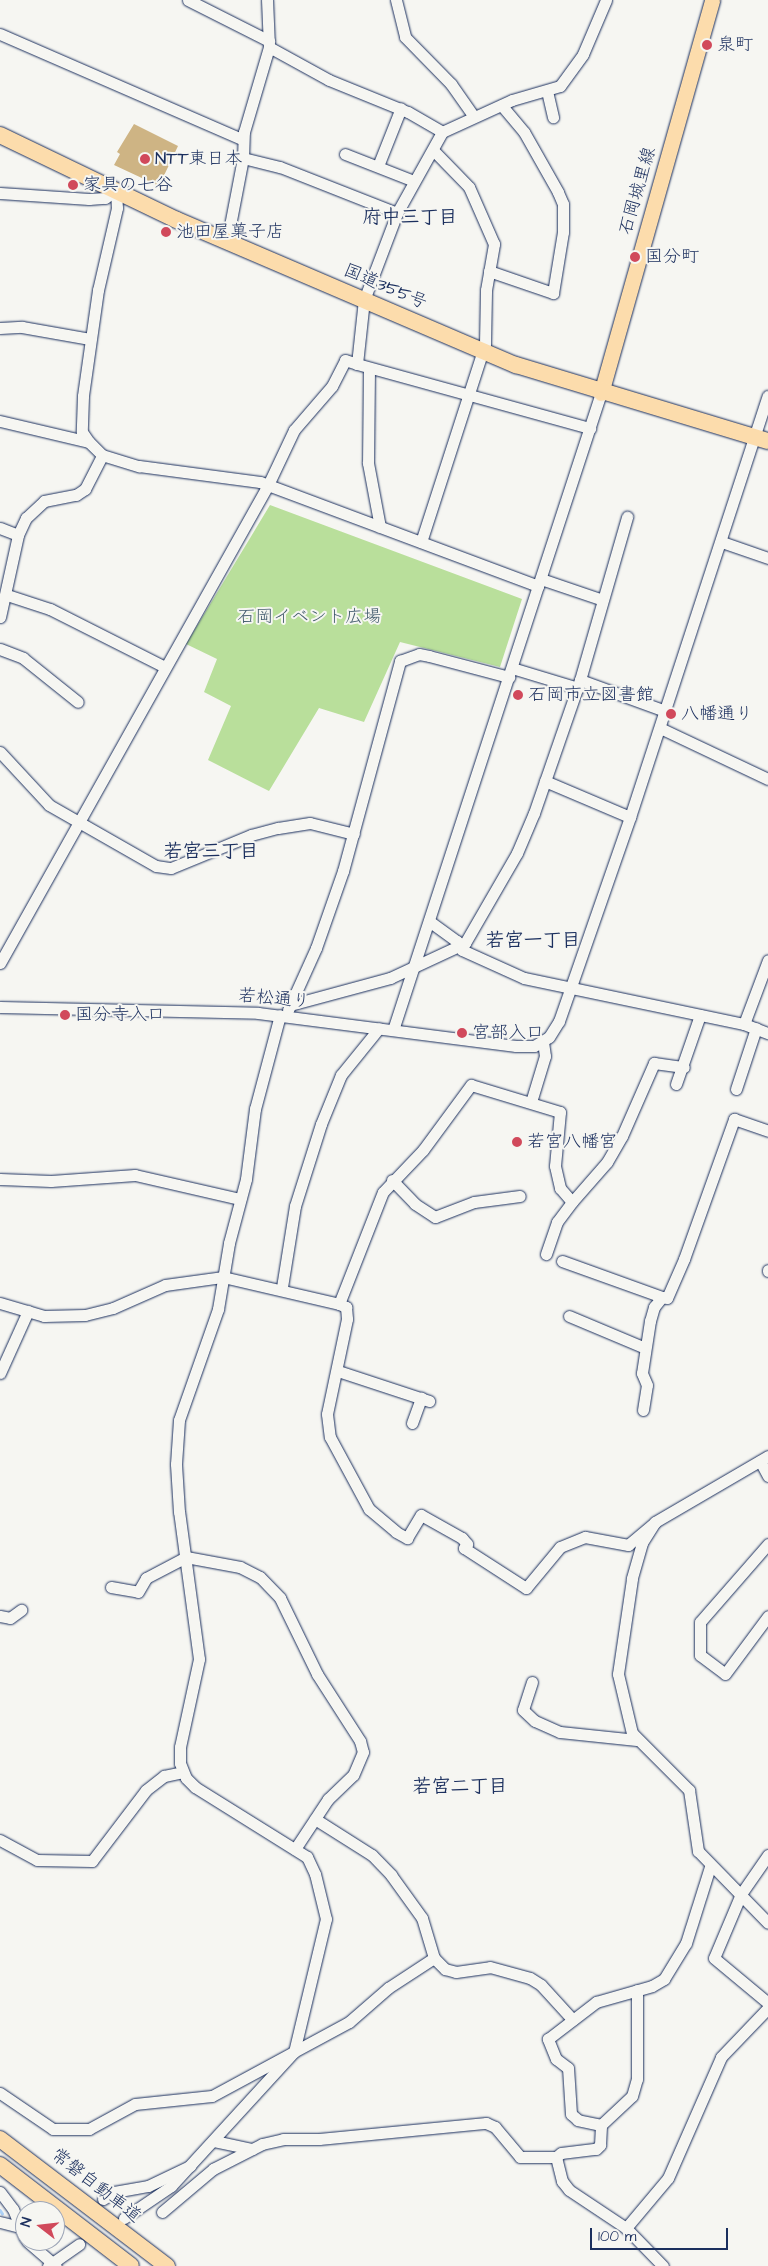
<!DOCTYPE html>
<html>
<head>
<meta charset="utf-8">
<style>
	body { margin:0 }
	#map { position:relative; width:768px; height:2266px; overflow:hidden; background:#f6f6f2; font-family:"Architects Daughter","Klee One",sans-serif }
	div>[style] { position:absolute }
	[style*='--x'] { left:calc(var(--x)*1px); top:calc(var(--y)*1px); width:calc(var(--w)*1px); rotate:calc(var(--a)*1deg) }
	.green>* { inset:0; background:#b9df9b }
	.stream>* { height:2.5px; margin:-1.25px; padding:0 1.25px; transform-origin:1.25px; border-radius:1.25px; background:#add1f6 }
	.building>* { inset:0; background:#ceb484 }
	.roads { filter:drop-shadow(0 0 1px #1b2f5e) drop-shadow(0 0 1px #1b2f5e) }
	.minor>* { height:11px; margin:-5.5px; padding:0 5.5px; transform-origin:5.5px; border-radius:5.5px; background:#f6f6f2 }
	.major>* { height:15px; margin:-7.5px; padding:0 7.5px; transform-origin:7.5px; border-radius:7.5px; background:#fcdcac }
	.highway>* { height:16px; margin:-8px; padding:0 8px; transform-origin:8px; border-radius:8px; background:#fcdcac }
	.dots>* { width:14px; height:14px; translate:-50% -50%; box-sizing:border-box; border:2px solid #f6f6f2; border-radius:50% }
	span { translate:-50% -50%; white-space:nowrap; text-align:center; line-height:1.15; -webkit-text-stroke:4px #f6f6f2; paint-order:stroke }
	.poi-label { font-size:18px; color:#1b2f5e }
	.left { translate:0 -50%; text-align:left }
	.street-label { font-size:18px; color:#1b2f5e }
	.park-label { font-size:18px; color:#425b6d }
	.neighbourhood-label { font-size:19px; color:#1b2f5e; font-weight:700 }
	.north { position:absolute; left:15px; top:2201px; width:50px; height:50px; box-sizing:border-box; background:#f6f6f2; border:1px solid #9ea6b7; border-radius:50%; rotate:286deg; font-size:14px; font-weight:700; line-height:20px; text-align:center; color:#1b2f5e }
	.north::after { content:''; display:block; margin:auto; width:18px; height:22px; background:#d1495b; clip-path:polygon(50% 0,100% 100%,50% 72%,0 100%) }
	.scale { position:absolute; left:590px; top:2228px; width:138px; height:22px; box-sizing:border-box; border:2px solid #1b2f5e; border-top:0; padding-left:6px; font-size:15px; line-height:18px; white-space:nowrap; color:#1b2f5e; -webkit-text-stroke:4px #f6f6f2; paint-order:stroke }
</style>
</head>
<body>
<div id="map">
	<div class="green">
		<i style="clip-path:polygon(270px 505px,522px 599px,500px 667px,400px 642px,364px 722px,319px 708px,269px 791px,208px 760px,231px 706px,204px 692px,217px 659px,186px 644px)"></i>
	</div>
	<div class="stream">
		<i style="--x:0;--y:2210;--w:4;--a:56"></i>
	</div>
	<div class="building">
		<i style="clip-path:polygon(134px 124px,178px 146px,159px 186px,114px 165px,120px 154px,117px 152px)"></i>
	</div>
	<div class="roads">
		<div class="minor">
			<i style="--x:188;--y:0;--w:91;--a:26.8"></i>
			<i style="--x:396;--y:0;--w:38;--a:76"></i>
			<i style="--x:405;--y:37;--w:66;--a:45.6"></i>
			<i style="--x:451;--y:84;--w:39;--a:55"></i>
			<i style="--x:0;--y:34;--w:264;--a:23.5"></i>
			<i style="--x:269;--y:47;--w:68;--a:28.8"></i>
			<i style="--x:329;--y:80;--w:85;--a:22.1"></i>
			<i style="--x:408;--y:112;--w:39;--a:30"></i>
			<i style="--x:547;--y:91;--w:27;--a:77"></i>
			<i style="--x:345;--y:154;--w:74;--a:21.4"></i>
			<i style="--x:243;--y:158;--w:38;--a:14"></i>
			<i style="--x:280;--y:167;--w:126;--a:21.5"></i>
			<i style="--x:378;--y:166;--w:62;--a:-68.4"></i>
			<i style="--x:0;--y:193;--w:89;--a:3.9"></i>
			<i style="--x:89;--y:199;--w:16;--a:-4"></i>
			<i style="--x:105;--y:198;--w:14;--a:-36"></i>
			<i style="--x:116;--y:190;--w:18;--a:87"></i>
			<i style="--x:117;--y:208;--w:84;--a:103"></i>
			<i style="--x:98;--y:290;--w:107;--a:98.1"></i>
			<i style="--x:83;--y:396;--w:36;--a:92"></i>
			<i style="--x:82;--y:432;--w:12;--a:55"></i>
			<i style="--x:227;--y:241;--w:85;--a:-79.1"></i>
			<i style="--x:243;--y:158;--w:26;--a:-88"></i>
			<i style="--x:244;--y:132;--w:89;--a:-73.6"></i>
			<i style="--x:269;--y:47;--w:47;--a:-92.4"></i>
			<i style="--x:489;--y:271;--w:68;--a:19"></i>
			<i style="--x:553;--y:293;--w:62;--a:-80.7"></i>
			<i style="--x:563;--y:232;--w:28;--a:-90"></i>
			<i style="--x:563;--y:204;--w:13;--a:-113"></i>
			<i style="--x:558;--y:192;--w:69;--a:-119.5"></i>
			<i style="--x:524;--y:132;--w:35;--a:-130"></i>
			<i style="--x:0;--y:328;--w:22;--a:-3"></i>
			<i style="--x:22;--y:327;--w:69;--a:10"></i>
			<i style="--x:357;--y:364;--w:242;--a:15.4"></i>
			<i style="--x:369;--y:369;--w:94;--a:90.6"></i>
			<i style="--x:368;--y:463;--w:65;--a:79.4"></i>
			<i style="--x:0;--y:421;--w:91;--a:13.3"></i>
			<i style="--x:89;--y:442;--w:18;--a:45"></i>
			<i style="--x:102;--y:455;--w:39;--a:17"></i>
			<i style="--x:139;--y:466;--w:122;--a:7.5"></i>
			<i style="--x:260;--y:482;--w:297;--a:20.5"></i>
			<i style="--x:0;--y:528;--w:19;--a:21"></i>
			<i style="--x:18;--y:535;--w:19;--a:-65"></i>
			<i style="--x:26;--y:518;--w:25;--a:-43"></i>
			<i style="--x:44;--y:501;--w:33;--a:-11"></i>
			<i style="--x:76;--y:495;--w:11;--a:-34"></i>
			<i style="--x:85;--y:489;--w:38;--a:-63"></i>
			<i style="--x:421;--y:542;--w:208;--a:-72.1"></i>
			<i style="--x:485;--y:344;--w:54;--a:-88.9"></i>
			<i style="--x:486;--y:290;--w:47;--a:-80.1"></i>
			<i style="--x:494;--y:244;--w:62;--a:-113.7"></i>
			<i style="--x:469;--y:187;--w:52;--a:-134.2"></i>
			<i style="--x:722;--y:542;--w:49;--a:19.2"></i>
			<i style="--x:541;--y:579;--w:65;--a:18.7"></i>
			<i style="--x:7;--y:595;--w:45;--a:18"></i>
			<i style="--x:50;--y:609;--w:129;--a:26.8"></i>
			<i style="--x:0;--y:617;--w:84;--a:-77.6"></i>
			<i style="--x:0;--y:649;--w:25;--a:21"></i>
			<i style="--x:23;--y:658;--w:70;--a:38.7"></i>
			<i style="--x:512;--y:668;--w:69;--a:16.9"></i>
			<i style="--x:580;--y:680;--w:90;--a:20"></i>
			<i style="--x:660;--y:728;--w:119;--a:25.3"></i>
			<i style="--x:0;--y:752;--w:72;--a:47.2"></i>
			<i style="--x:49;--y:805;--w:123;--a:29.7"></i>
			<i style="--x:156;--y:866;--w:15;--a:8"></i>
			<i style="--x:171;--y:868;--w:87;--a:-22.4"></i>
			<i style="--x:251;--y:835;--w:28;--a:-15"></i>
			<i style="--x:278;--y:828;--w:32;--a:-9"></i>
			<i style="--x:310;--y:823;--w:45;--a:14"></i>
			<i style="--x:545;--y:781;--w:92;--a:23"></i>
			<i style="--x:429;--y:921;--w:34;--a:36"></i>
			<i style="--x:457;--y:941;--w:10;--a:61"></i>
			<i style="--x:462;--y:950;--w:68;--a:24.3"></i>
			<i style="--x:524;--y:978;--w:225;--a:11.8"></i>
			<i style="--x:744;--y:1024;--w:26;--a:21"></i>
			<i style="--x:0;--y:963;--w:548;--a:-60.72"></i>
			<i style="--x:268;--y:485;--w:61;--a:-64.7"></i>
			<i style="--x:294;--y:430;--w:58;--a:-49.2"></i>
			<i style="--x:332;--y:386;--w:29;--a:-63"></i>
			<i style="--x:345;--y:360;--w:13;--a:18"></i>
			<i style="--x:357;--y:364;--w:64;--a:-83.8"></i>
			<i style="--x:364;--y:300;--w:93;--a:-69.2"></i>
			<i style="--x:397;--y:213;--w:93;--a:-60.9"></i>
			<i style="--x:442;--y:132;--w:77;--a:-24.6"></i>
			<i style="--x:512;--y:100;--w:50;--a:-16.3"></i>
			<i style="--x:560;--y:86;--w:39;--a:-54"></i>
			<i style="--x:583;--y:54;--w:59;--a:-66.9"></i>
			<i style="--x:290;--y:1005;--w:104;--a:-15.1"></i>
			<i style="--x:390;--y:978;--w:83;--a:-25"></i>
			<i style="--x:465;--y:943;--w:104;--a:-60"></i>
			<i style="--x:517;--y:853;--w:43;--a:-67"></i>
			<i style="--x:534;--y:813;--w:141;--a:-70.9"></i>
			<i style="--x:580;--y:680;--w:170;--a:-73.9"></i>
			<i style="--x:0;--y:1007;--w:258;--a:1.3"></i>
			<i style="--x:258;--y:1013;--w:260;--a:7.3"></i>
			<i style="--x:516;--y:1046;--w:18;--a:0"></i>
			<i style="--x:534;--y:1046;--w:17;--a:-31"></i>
			<i style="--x:549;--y:1037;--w:19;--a:-58"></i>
			<i style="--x:559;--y:1021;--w:216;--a:-70.8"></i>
			<i style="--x:630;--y:817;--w:443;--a:-71.9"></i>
			<i style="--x:288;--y:1010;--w:68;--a:-65.7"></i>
			<i style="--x:316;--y:948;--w:82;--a:-70.7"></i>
			<i style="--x:343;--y:871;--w:218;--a:-74.8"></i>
			<i style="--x:400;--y:661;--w:20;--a:-20"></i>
			<i style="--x:419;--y:654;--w:10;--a:11"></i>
			<i style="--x:429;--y:656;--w:83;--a:14.7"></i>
			<i style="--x:744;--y:1024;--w:68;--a:-69.4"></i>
			<i style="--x:393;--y:1030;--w:670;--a:-71.92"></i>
			<i style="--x:676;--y:1084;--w:73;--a:-70.8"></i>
			<i style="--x:736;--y:1089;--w:64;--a:-71.8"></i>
			<i style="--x:531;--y:1102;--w:48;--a:-73.1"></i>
			<i style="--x:545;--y:1056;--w:15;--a:-98"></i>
			<i style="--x:0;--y:1179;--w:51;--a:2.2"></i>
			<i style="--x:51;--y:1181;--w:84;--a:-4.1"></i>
			<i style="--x:135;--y:1175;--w:108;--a:12.9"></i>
			<i style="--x:392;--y:1180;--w:33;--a:46"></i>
			<i style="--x:415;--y:1204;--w:24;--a:33"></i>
			<i style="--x:435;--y:1217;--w:42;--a:-21"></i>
			<i style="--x:474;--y:1202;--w:46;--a:-7.4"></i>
			<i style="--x:572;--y:1202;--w:53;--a:-48.8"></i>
			<i style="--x:607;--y:1162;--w:30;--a:-60"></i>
			<i style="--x:622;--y:1136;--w:80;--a:-66.3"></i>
			<i style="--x:654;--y:1063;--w:30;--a:8"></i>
			<i style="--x:562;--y:1261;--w:106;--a:19.8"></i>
			<i style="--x:768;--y:1270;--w:1;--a:90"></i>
			<i style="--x:282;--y:1287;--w:82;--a:-80.9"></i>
			<i style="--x:295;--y:1206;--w:86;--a:-72.4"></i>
			<i style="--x:321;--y:1124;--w:53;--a:-67.8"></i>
			<i style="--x:341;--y:1075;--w:60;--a:-51"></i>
			<i style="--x:0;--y:1303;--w:46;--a:16.5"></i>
			<i style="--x:44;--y:1316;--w:41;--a:-1.4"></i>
			<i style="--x:85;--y:1315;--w:29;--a:-14"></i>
			<i style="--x:113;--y:1308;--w:57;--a:-23.9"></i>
			<i style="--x:165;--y:1285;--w:59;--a:-7.9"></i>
			<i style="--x:223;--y:1277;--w:119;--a:13.1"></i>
			<i style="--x:339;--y:1304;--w:8;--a:23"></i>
			<i style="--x:346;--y:1307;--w:12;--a:85"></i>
			<i style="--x:347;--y:1319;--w:97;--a:101.9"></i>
			<i style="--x:327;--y:1414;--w:23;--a:83"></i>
			<i style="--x:330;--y:1437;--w:82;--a:61.6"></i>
			<i style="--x:369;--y:1509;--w:35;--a:40"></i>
			<i style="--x:396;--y:1532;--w:13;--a:29"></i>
			<i style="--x:407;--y:1538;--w:27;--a:-59"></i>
			<i style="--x:421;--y:1515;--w:47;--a:29.3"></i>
			<i style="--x:462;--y:1538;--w:8;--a:50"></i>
			<i style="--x:467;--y:1544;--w:5;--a:127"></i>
			<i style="--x:464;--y:1548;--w:74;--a:32.8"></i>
			<i style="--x:526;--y:1588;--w:53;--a:-50.3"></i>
			<i style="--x:560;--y:1547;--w:27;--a:-22"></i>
			<i style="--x:585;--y:1537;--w:44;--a:10.5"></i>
			<i style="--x:628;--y:1545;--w:35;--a:-40"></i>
			<i style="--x:339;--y:1304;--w:120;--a:-68.6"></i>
			<i style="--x:383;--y:1192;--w:58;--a:-46.4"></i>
			<i style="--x:423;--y:1150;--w:81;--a:-53.6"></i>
			<i style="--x:471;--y:1085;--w:93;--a:16.9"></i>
			<i style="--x:560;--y:1112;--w:54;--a:95.3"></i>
			<i style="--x:555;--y:1166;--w:23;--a:77"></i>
			<i style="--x:560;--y:1188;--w:18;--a:49"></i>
			<i style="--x:572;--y:1202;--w:25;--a:127"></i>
			<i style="--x:557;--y:1222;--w:34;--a:109"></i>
			<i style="--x:569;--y:1316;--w:82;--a:22.8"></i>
			<i style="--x:338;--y:1371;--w:96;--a:18.2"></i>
			<i style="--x:0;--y:1373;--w:68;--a:-65.7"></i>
			<i style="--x:643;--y:1410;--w:25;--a:-81"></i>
			<i style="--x:647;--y:1385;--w:13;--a:-113"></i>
			<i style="--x:642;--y:1373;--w:53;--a:-81.3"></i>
			<i style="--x:650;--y:1321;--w:15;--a:-74"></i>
			<i style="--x:654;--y:1307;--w:13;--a:-51"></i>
			<i style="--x:662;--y:1297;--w:5;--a:11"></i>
			<i style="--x:667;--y:1298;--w:43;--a:-66.4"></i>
			<i style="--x:684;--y:1259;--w:149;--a:-70.3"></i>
			<i style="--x:734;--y:1119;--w:36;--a:19"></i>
			<i style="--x:412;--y:1423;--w:27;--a:-70"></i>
			<i style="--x:768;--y:1456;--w:131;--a:149.7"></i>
			<i style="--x:655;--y:1522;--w:25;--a:122"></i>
			<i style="--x:642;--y:1543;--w:37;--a:106"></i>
			<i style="--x:632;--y:1579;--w:96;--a:98.4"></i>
			<i style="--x:618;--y:1674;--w:61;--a:76.7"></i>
			<i style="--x:632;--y:1733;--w:81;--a:45"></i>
			<i style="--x:689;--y:1790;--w:62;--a:81.6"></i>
			<i style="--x:698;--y:1851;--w:100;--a:45.8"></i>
			<i style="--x:760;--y:1461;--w:17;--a:62"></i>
			<i style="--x:768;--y:1544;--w:103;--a:131.1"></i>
			<i style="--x:700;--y:1622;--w:33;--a:90"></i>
			<i style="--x:700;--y:1655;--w:31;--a:37"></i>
			<i style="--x:725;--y:1674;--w:72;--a:-53.4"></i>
			<i style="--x:111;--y:1587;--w:27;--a:10"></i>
			<i style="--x:138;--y:1592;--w:16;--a:-60"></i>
			<i style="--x:146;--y:1578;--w:45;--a:-27.7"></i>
			<i style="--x:186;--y:1557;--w:55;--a:10.5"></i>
			<i style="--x:240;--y:1567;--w:22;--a:27"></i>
			<i style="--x:260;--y:1577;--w:29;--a:46"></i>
			<i style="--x:280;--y:1598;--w:85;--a:64"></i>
			<i style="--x:317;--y:1674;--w:80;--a:57.3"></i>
			<i style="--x:360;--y:1741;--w:11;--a:75"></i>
			<i style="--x:363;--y:1752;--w:25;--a:113"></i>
			<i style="--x:353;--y:1775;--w:35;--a:136"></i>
			<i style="--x:328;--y:1799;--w:60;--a:123.4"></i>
			<i style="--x:0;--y:1616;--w:10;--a:11"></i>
			<i style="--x:10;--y:1618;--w:14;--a:-36"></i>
			<i style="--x:532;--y:1682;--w:29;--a:108"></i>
			<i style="--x:523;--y:1710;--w:16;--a:43"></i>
			<i style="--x:535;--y:1721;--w:27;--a:24"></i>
			<i style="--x:560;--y:1732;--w:77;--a:5.9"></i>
			<i style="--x:315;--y:1819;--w:67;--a:32.3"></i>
			<i style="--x:372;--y:1855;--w:28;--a:46"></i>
			<i style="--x:391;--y:1875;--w:53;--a:54.2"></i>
			<i style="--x:422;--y:1918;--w:42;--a:73.3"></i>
			<i style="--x:434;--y:1958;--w:16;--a:45"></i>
			<i style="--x:445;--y:1969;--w:11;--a:15"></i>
			<i style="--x:456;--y:1972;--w:34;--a:-8"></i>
			<i style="--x:490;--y:1967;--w:41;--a:15.4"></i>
			<i style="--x:530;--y:1978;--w:13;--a:32"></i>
			<i style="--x:541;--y:1985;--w:47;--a:47.6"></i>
			<i style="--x:0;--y:1840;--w:42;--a:28.4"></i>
			<i style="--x:37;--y:1860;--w:55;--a:1"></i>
			<i style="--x:92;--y:1861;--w:89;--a:-52.7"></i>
			<i style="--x:146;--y:1790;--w:23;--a:-38"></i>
			<i style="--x:164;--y:1776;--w:19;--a:-12"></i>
			<i style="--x:768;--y:1855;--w:47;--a:124.7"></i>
			<i style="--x:741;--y:1894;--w:69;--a:112.9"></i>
			<i style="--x:714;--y:1958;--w:70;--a:39.8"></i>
			<i style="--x:0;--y:2093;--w:64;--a:34.2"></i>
			<i style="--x:53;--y:2129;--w:36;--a:0"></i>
			<i style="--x:89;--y:2129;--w:52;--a:-28.5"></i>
			<i style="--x:135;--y:2104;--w:77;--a:-5.9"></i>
			<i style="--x:212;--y:2096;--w:156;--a:-28.4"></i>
			<i style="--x:349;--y:2022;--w:52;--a:-41.1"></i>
			<i style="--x:388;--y:1988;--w:55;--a:-33.1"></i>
			<i style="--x:601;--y:2125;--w:24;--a:-168"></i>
			<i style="--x:578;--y:2120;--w:9;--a:-139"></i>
			<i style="--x:571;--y:2114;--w:46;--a:-93.7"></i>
			<i style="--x:568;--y:2068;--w:15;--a:-143"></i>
			<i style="--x:556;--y:2059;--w:22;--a:-112"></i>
			<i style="--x:548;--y:2039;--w:61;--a:-37.6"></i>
			<i style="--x:596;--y:2002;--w:58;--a:-15.9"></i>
			<i style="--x:652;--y:1986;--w:14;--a:-30"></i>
			<i style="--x:664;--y:1979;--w:42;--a:-58.6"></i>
			<i style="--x:686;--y:1943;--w:80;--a:-72.5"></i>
			<i style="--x:214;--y:2141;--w:39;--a:12"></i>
			<i style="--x:556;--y:2157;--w:25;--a:76"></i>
			<i style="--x:562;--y:2181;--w:11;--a:52"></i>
			<i style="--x:569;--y:2190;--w:69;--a:33.7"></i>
			<i style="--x:626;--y:2228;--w:53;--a:45.8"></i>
			<i style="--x:0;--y:2192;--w:21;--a:53"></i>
			<i style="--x:13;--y:2209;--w:31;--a:68"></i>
			<i style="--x:103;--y:2199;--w:13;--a:-32"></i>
			<i style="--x:114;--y:2192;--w:35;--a:-10"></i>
			<i style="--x:148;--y:2186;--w:47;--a:-25.5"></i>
			<i style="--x:162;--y:2212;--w:67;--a:-40.1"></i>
			<i style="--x:213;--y:2169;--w:55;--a:-27"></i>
			<i style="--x:262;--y:2144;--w:22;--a:-13"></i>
			<i style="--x:283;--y:2139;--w:36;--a:0"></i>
			<i style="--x:319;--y:2139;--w:168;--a:-5.5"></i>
			<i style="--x:486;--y:2123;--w:10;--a:24"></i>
			<i style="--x:495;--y:2127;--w:39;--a:50"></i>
			<i style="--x:520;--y:2157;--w:36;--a:0"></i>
			<i style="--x:556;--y:2157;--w:6;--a:-39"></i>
			<i style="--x:561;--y:2153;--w:35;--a:-7"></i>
			<i style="--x:596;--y:2149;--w:6;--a:-45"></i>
			<i style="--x:600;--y:2145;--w:20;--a:-87"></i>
			<i style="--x:601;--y:2125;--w:42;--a:-43.1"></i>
			<i style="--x:632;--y:2096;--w:18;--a:-74"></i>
			<i style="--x:637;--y:2079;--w:89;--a:-90"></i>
			<i style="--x:124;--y:2218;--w:57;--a:-34.2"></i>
			<i style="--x:171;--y:2186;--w:182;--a:-47.5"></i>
			<i style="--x:294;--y:2052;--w:137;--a:-76.5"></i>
			<i style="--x:326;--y:1919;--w:46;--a:-103.7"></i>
			<i style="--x:315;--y:1874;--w:19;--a:-115"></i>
			<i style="--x:307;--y:1857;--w:132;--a:-148"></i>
			<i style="--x:195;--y:1787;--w:13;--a:-135"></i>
			<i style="--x:186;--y:1778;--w:16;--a:-112"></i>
			<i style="--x:180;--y:1763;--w:16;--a:-90"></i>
			<i style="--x:180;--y:1747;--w:90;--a:-77.8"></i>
			<i style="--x:199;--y:1659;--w:148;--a:-97.7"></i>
			<i style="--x:179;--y:1512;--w:48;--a:-93.6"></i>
			<i style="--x:176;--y:1464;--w:44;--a:-86.1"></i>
			<i style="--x:179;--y:1420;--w:118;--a:-70.6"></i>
			<i style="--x:218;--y:1309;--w:67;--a:-80.5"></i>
			<i style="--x:229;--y:1243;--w:66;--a:-75.1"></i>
			<i style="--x:246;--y:1179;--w:71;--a:-82.7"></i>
			<i style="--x:255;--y:1109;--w:97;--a:-75.1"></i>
			<i style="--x:0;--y:2222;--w:21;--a:14"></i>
			<i style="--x:626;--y:2228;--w:65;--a:-50"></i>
			<i style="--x:668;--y:2178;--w:132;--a:-66.3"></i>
			<i style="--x:721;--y:2057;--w:68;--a:-46.2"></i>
			<i style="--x:27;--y:2241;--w:38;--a:41"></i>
			<i style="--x:48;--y:2266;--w:38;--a:-35"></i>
		</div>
		<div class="major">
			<i style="--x:601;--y:393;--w:408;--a:-74.2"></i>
		</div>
		<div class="highway">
			<i style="--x:0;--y:135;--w:196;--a:25.7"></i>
			<i style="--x:177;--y:220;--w:369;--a:23.2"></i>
			<i style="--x:516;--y:365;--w:263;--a:16.8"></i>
			<i style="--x:0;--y:2139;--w:210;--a:37.3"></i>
			<i style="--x:0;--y:2165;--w:165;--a:37.6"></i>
		</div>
	</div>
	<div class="dots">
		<i style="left:707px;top:45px;background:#d1495b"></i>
		<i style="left:145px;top:159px;background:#d1495b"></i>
		<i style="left:73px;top:185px;background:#d1495b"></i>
		<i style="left:166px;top:232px;background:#d1495b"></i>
		<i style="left:635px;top:257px;background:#d1495b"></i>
		<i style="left:518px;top:695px;background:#d1495b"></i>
		<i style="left:671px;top:714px;background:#d1495b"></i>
		<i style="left:65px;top:1015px;background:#d1495b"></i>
		<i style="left:462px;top:1033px;background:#d1495b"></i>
		<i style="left:517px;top:1142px;background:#d1495b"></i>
	</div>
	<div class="poi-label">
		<span class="left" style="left:717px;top:45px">泉町</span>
		<span class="left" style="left:155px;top:159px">NTT東日本</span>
		<span class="left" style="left:83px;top:185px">家具の七谷</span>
		<span class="left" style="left:176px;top:232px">池田屋菓子店</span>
		<span class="left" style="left:645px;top:257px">国分町</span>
		<span class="left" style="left:528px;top:695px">石岡市立図書館</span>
		<span class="left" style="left:681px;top:714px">八幡通り</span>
		<span class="left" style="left:75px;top:1015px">国分寺入口</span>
		<span class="left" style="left:472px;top:1033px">宮部入口</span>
		<span class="left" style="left:527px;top:1142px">若宮八幡宮</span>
	</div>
	<div class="street-label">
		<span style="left:638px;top:191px;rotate:-74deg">石岡城里線</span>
		<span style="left:385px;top:287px;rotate:23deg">国道355号</span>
		<span style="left:274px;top:999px;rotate:5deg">若松通り</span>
		<span style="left:96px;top:2186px;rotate:38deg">常磐自動車道</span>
	</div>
	<div class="park-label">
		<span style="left:309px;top:617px">石岡イベント広場</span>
	</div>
	<div class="neighbourhood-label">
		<span style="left:410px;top:218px">府中三丁目</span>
		<span style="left:211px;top:852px">若宮三丁目</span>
		<span style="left:533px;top:941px">若宮一丁目</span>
		<span style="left:460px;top:1787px">若宮二丁目</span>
	</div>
	<div class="north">N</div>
	<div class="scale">100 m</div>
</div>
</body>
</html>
